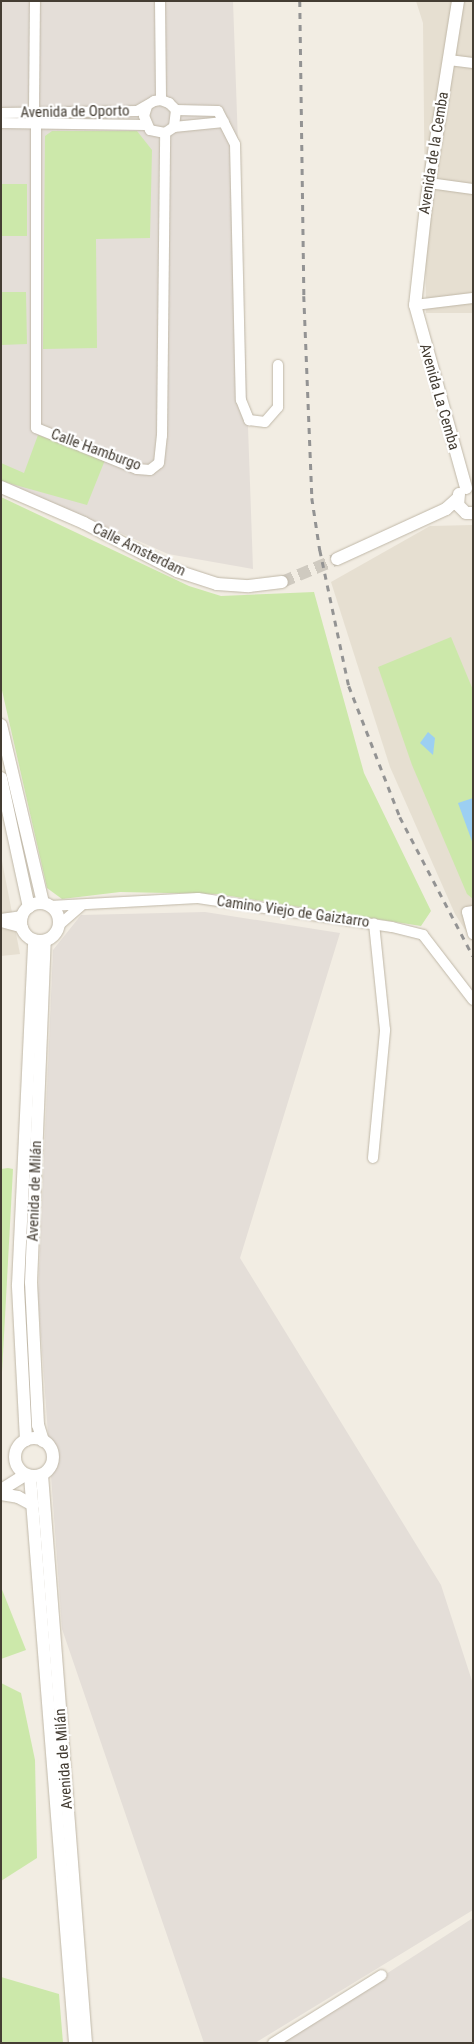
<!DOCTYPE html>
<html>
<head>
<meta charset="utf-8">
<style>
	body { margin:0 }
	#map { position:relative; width:474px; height:2044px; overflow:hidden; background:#f2ede3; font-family:"Roboto Condensed",sans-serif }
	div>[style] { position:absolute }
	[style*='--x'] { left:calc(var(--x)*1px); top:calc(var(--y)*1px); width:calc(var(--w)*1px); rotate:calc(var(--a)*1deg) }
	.residential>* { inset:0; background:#e6dfd1 }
	.industrial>* { inset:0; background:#e4ded8 }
	.green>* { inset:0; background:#cce8aa }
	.water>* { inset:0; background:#9ccff2 }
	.tertiary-tunnel>* { height:12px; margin-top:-6px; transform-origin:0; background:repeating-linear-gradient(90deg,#cfcac0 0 12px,transparent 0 18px) }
	.roads { filter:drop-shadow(0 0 1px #c0b8a8) drop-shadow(0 0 1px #c0b8a8) }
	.minor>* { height:10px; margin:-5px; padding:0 5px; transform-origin:5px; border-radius:5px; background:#fff }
	.tertiary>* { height:12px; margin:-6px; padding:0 6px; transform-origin:6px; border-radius:6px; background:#fff }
	.tertiary>.ring { margin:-6px; padding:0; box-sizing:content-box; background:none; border:12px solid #fff; border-radius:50% }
	.rail>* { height:2.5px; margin-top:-1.25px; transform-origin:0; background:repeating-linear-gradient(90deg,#939393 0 6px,transparent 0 12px) }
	span { translate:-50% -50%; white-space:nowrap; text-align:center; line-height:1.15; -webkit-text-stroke:4.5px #fff; paint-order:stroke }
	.street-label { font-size:15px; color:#443d33 }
	.frame { position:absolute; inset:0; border:2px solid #443d33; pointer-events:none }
</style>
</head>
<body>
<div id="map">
	<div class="residential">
		<i style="clip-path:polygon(416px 1px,473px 1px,473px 313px,426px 313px,423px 23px)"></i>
		<i style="clip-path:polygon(473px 525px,473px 942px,455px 914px,390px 767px,331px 582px,430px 526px)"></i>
		<i style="clip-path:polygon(1px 856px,20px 954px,1px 956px)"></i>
	</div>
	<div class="industrial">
		<i style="clip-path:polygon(1px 1px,233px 1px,253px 569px,168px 554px,1px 480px)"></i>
		<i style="clip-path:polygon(205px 912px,340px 933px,240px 1258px,441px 1585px,473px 1684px,473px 1910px,255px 2043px,204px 2043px,62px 1629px,38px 1295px,53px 950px,81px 915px)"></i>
		<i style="clip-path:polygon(473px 1918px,473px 2043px,279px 2043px)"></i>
	</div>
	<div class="green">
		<i style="clip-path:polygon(52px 131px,137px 131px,152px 150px,150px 238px,96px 239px,97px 348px,43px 349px,45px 136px)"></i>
		<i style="clip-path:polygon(1px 184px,27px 184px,27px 236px,1px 236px)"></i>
		<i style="clip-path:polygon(1px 292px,26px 292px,27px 344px,1px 345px)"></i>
		<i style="clip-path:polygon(38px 435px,105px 460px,87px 505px,1px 481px,1px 463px,24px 473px)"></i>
		<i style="clip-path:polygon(1px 497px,189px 586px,221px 596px,314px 592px,364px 773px,431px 911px,421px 926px,217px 894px,120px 892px,62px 899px,47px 888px,1px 686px)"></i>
		<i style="clip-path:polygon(451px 637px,473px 690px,473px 899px,467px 894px,412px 765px,378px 667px)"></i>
		<i style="clip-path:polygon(8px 1168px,13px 1169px,1px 1391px,1px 1169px)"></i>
		<i style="clip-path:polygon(1px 1587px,26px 1650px,1px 1659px)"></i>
		<i style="clip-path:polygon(1px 1683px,21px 1693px,35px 1760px,37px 1858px,1px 1881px)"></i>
		<i style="clip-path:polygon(1px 1977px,59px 1994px,63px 2043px,1px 2043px)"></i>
	</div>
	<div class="water">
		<i style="clip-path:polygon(428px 732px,435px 738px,433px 755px,420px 743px)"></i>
		<i style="clip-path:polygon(473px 798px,473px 844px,458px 803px)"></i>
	</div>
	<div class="tertiary-tunnel">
		<i style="--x:282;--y:582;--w:60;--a:-22.7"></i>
	</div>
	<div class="roads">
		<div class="minor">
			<i style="--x:160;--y:1;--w:99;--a:89.4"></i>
			<i style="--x:449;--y:60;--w:24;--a:7"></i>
			<i style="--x:176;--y:110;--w:42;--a:1.4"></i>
			<i style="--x:218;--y:111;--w:37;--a:63"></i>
			<i style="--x:235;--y:144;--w:256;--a:88.7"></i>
			<i style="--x:241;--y:400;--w:22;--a:68"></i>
			<i style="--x:249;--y:420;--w:16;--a:7"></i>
			<i style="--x:265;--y:422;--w:20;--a:-49"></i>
			<i style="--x:278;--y:407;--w:42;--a:-90"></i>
			<i style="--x:34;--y:111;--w:110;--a:-89.5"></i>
			<i style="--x:1;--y:113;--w:136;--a:-0.8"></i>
			<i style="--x:137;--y:111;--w:20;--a:-30"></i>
			<i style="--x:154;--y:101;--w:7;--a:-8"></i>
			<i style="--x:161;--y:100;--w:9;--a:21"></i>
			<i style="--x:169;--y:103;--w:10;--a:45"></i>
			<i style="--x:176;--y:110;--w:17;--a:97"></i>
			<i style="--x:174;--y:127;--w:11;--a:146"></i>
			<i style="--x:165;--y:133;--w:15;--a:-169"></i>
			<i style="--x:150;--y:130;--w:15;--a:-113"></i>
			<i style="--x:144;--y:116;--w:10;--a:-73"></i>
			<i style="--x:1;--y:123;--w:145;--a:0.8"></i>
			<i style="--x:36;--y:123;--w:305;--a:90"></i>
			<i style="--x:36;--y:428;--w:109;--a:22.1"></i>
			<i style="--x:137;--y:469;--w:13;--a:4"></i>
			<i style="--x:150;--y:470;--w:11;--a:-38"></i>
			<i style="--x:159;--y:463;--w:27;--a:-84"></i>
			<i style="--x:162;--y:436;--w:303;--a:-89.4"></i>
			<i style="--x:174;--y:127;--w:50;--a:-5.7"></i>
			<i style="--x:429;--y:183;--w:44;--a:7.8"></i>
			<i style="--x:415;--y:305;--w:58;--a:-6.9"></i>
			<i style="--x:50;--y:906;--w:148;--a:-3.1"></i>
			<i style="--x:198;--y:898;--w:196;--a:8.5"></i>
			<i style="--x:392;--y:927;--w:32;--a:14"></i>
			<i style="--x:423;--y:935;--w:82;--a:52.4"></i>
			<i style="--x:473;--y:911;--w:6;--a:171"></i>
			<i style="--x:467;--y:912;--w:23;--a:75"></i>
			<i style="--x:1;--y:919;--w:22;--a:-8"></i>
			<i style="--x:1;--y:922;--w:23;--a:15"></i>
			<i style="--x:59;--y:925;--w:29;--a:-41"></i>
			<i style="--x:373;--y:1158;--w:129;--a:-84.6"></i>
			<i style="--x:385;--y:1030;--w:107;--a:-95.9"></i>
			<i style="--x:273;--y:2043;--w:128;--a:-32"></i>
		</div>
		<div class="tertiary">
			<i style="--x:458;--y:1;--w:198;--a:99"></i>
			<i style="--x:427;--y:197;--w:109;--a:96.3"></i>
			<i style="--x:415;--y:305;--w:190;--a:74.4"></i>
			<i style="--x:1;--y:487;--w:90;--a:23.4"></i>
			<i style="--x:84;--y:523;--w:105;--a:27.3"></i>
			<i style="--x:177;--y:571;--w:42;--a:18"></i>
			<i style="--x:217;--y:584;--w:32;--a:4"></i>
			<i style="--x:249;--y:586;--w:33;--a:-7"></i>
			<i style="--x:459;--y:494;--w:11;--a:95"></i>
			<i style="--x:458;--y:505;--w:11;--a:45"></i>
			<i style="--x:466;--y:513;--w:7;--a:0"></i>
			<i style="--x:337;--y:559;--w:120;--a:-24.6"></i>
			<i style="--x:446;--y:509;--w:15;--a:-42"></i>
			<i style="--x:1;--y:725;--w:183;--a:76.7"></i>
			<i style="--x:1;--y:778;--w:132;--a:77.8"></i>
			<i class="ring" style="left:21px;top:903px;width:26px;height:26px"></i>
			<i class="ring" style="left:15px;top:1438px;width:26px;height:26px"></i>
			<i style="--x:26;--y:1440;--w:155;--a:-93"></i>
			<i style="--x:18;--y:1285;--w:345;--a:-87.3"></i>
			<i style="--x:43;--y:1441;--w:17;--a:-107"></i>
			<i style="--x:38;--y:1425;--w:142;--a:-92.8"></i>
			<i style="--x:31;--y:1283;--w:342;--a:-87.7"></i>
			<i style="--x:42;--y:1475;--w:570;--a:85.57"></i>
			<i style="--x:30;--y:1476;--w:569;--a:85.46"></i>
			<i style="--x:1;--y:1490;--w:28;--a:-32"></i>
			<i style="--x:1;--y:1494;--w:17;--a:10"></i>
			<i style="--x:18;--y:1497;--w:17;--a:28"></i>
		</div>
	</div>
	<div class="rail">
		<i style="--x:300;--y:1;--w:295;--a:89.2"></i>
		<i style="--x:304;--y:296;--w:202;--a:87.7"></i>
		<i style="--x:312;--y:498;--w:53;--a:81.3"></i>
		<i style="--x:320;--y:550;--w:139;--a:78"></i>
		<i style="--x:349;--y:686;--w:141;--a:68.7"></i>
		<i style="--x:400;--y:817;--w:157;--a:62.3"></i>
	</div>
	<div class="street-label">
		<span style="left:75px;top:112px;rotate:-1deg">Avenida de Oporto</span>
		<span style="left:434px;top:153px;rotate:-81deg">Avenida de la Cemba</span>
		<span style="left:439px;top:397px;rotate:74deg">Avenida La Cemba</span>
		<span style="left:96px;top:450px;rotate:20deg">Calle Hamburgo</span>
		<span style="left:139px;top:550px;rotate:26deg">Calle Amsterdam</span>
		<span style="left:293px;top:912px;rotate:8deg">Camino Viejo de Gaiztarro</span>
		<span style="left:35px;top:1191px;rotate:-88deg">Avenida de Milán</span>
		<span style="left:64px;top:1759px;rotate:-94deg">Avenida de Milán</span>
	</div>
	<div class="frame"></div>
</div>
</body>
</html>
